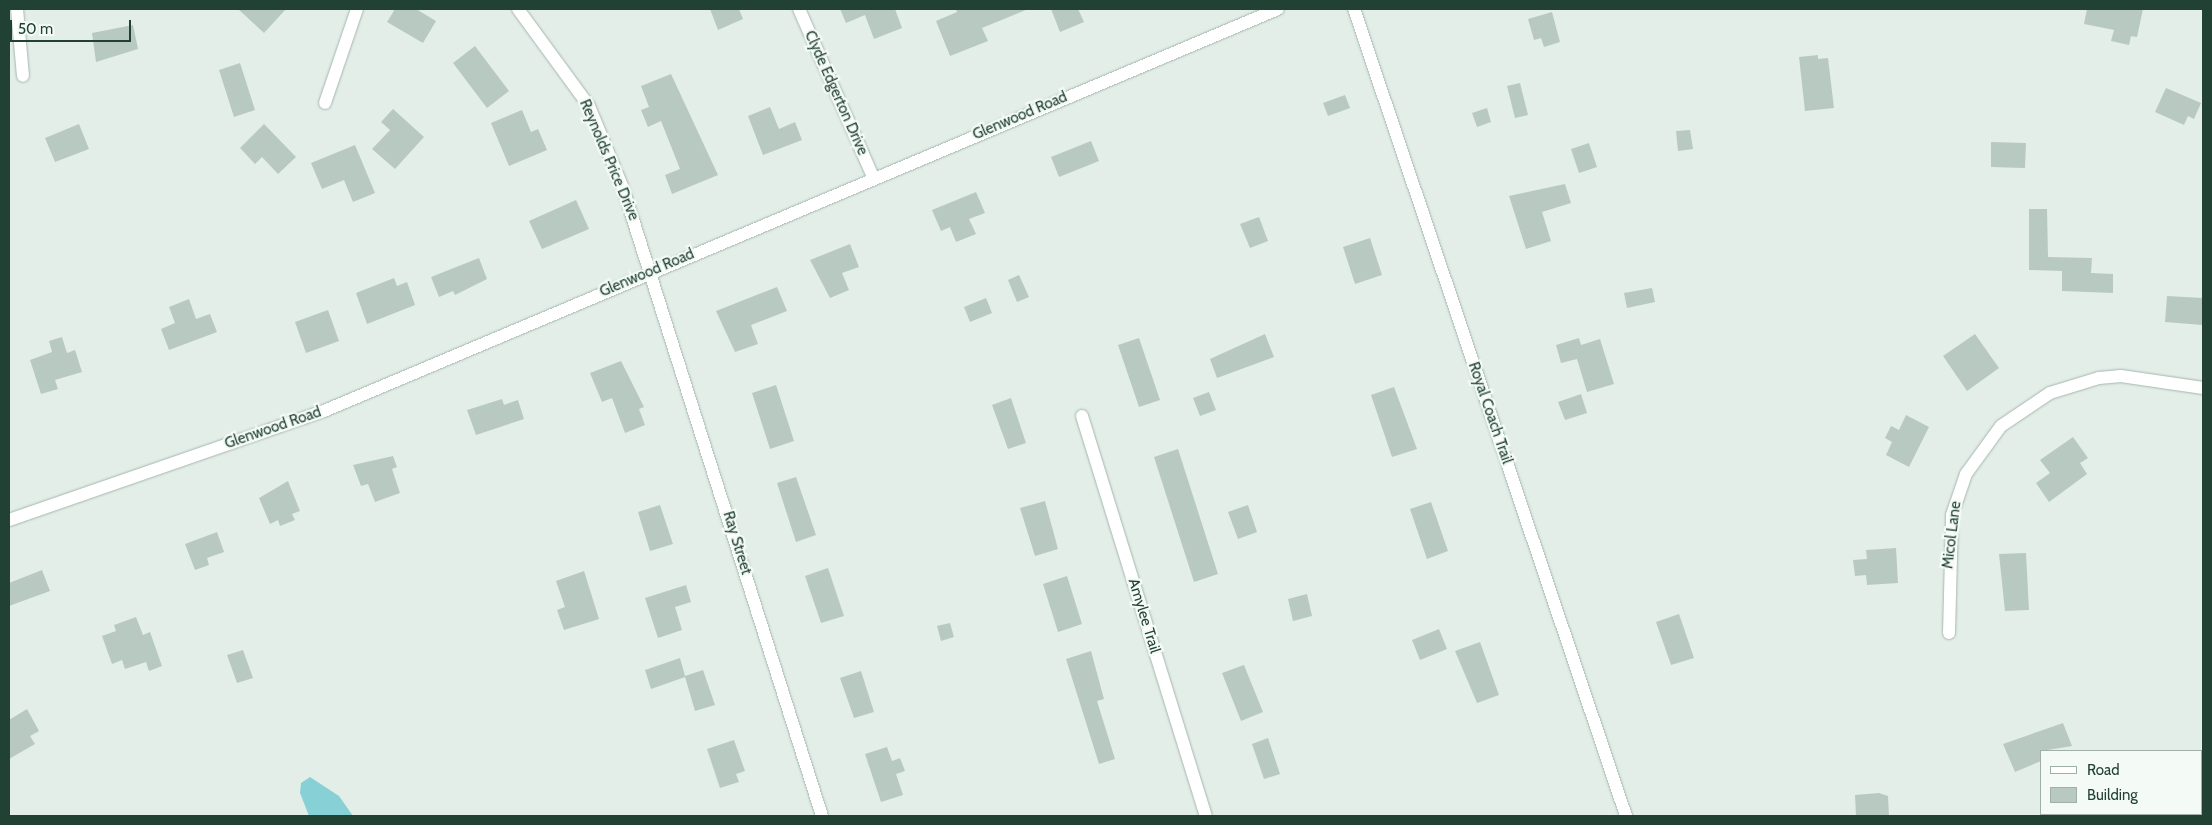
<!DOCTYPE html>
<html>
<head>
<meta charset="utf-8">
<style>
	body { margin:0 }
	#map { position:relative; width:2212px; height:825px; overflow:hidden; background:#e3eee8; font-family:Cabin,sans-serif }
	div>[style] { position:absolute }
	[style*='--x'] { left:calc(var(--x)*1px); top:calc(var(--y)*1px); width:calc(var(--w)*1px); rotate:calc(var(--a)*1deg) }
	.water>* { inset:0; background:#87d1d6 }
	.building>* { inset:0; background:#b8c9c1 }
	.roads { filter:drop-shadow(0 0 1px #a5b7af) drop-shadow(0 0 1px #a5b7af) }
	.street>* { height:12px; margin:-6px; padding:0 6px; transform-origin:6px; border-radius:6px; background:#fff }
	span { translate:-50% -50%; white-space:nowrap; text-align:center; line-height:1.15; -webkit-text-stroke:4.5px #f4faf6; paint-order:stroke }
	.street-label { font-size:15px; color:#214135 }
	.frame { position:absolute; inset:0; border:10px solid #214135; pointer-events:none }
	.legend { position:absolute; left:2040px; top:750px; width:162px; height:65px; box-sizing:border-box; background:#f4faf6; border:1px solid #a0b0a9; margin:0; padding:6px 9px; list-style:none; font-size:15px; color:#214135 }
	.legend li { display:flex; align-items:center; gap:10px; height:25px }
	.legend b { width:25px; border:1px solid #a0b0a9 }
	.scale { position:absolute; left:10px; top:20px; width:121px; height:22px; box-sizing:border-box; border:2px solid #214135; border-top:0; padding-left:6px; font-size:15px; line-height:18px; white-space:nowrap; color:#214135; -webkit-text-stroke:4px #f4faf6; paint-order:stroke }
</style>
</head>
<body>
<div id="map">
	<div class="water">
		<i style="clip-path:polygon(310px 777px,339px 796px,353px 816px,309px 816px,300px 793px,301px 783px)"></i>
	</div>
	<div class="building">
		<i style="clip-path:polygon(238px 9px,286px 9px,264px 33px)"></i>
		<i style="clip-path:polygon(395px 9px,416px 9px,436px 21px,423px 43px,387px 22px)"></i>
		<i style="clip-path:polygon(710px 9px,739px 9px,743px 19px,718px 30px)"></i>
		<i style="clip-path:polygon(840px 9px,895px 9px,902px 28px,874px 39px,865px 15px,846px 23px)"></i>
		<i style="clip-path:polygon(956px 9px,1028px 9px,982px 28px,988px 41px,950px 56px,936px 21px,957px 12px)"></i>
		<i style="clip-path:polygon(1051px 9px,1078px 9px,1084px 22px,1060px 32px)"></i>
		<i style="clip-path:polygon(2087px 9px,2143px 9px,2137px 37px,2131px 36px,2129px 45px,2111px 41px,2114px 30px,2084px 24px)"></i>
		<i style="clip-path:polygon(1552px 12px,1560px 42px,1544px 47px,1541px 38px,1534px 40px,1528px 19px)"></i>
		<i style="clip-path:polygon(133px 25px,138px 49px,96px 62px,92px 33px)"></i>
		<i style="clip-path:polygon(475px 46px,509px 91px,487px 108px,453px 63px)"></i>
		<i style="clip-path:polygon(1818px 55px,1818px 59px,1828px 58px,1834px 108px,1805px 111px,1799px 57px)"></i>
		<i style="clip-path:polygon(240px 63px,255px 110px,234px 117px,219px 70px)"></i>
		<i style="clip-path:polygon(671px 74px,718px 175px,672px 194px,665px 175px,680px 169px,661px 121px,648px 127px,641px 110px,649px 107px,641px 86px)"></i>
		<i style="clip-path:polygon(1520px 83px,1528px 115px,1515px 118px,1507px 86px)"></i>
		<i style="clip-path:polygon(2166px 88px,2201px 103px,2194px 119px,2188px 116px,2184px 125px,2155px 112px)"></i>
		<i style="clip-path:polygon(1345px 95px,1350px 108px,1328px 116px,1323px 103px)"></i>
		<i style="clip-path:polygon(770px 107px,779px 129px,795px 122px,802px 140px,763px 155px,748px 116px)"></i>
		<i style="clip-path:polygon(1487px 108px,1491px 122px,1477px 127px,1472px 113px)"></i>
		<i style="clip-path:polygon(393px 109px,424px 137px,395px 169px,372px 149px,390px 130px,381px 122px)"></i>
		<i style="clip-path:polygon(522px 110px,531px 132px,538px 129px,547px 150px,509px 166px,491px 123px)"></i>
		<i style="clip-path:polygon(79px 124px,89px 149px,55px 162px,45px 138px)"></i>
		<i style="clip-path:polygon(264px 124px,296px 157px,278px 174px,262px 157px,255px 164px,240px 148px)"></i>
		<i style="clip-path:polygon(1690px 130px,1693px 149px,1678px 151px,1676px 131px)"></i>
		<i style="clip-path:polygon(1091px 141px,1099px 161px,1059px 177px,1051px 157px)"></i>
		<i style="clip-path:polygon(1991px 142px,2026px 143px,2025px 168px,1991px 167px)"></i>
		<i style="clip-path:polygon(1589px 143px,1597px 167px,1579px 173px,1571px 149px)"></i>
		<i style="clip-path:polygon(355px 145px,375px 193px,353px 202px,344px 180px,322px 189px,311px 163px)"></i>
		<i style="clip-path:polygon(1565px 184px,1571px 203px,1542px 212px,1551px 241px,1526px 249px,1509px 196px)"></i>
		<i style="clip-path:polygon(976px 192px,985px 213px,969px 219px,976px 234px,956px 242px,950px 227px,941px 231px,932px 210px)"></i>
		<i style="clip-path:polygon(576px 200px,589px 229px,542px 249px,529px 221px)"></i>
		<i style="clip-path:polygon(2029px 209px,2047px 209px,2048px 257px,2092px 258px,2091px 273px,2113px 274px,2113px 293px,2062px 291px,2062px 271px,2029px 270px)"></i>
		<i style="clip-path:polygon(1259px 217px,1268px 241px,1250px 248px,1240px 224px)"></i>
		<i style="clip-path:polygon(1370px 238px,1382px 275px,1355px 284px,1343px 247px)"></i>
		<i style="clip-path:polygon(850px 244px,859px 267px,842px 273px,849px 290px,830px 298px,810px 260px)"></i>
		<i style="clip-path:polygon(479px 258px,487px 279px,455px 295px,453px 291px,439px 297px,431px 277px)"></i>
		<i style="clip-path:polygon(1019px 275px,1029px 297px,1017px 302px,1008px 280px)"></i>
		<i style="clip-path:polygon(394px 278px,397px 286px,407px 282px,415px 305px,367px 324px,356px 293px)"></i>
		<i style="clip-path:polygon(777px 287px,787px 311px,751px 325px,758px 344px,735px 352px,716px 311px)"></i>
		<i style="clip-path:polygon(1652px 288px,1655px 302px,1627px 308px,1624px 293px)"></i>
		<i style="clip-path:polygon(2167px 296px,2203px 298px,2203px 325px,2165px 322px)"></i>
		<i style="clip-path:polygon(986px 298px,992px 313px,970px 322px,964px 307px)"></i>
		<i style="clip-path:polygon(189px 299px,196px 319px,210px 314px,217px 332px,169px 350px,161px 329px,175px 323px,169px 307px)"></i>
		<i style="clip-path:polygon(328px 310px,339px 341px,306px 353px,295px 322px)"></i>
		<i style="clip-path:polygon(1265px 334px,1274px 357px,1217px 378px,1210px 359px)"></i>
		<i style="clip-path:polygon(1975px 334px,1999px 368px,1967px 391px,1943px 356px)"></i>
		<i style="clip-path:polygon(62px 337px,67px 353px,75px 350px,82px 372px,55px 380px,58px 389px,41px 394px,30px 360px,52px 352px,49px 341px)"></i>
		<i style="clip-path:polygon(1139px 338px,1160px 400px,1139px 407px,1118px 345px)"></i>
		<i style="clip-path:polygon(1579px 338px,1581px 345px,1600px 339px,1614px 384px,1587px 392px,1577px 359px,1561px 363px,1556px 345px)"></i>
		<i style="clip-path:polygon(621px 361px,644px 407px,639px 409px,645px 425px,625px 433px,612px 398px,602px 402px,590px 373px)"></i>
		<i style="clip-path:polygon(776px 385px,794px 441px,770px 449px,752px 393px)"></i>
		<i style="clip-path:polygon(1394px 387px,1417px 449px,1392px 457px,1371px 395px)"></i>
		<i style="clip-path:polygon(1209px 392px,1216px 410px,1200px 416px,1193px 398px)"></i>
		<i style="clip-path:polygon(1581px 394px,1587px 413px,1565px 420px,1558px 402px)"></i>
		<i style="clip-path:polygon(1011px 398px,1026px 443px,1008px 449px,992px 405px)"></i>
		<i style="clip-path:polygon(502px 399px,504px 405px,518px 400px,524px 419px,476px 435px,467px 410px)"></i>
		<i style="clip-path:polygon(1906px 415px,1929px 427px,1909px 467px,1886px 455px,1892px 442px,1885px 438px,1891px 426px,1899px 430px)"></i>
		<i style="clip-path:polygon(2073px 437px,2088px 458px,2080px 463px,2087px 474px,2049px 502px,2036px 483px,2050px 473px,2040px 460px)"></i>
		<i style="clip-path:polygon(1178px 449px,1218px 574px,1194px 582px,1154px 457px)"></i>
		<i style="clip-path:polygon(393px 456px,397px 467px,392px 469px,400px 493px,375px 502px,368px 484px,361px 486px,353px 465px)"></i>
		<i style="clip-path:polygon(796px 477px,816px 535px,796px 542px,777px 483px)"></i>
		<i style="clip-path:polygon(288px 481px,300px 511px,292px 514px,295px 520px,280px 526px,278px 520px,270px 524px,259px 498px)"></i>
		<i style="clip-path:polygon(1045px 501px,1058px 549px,1035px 556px,1020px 508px)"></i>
		<i style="clip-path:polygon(1431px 502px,1448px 551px,1427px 559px,1410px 509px)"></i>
		<i style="clip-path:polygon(660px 505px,673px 544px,650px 551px,638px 512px)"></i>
		<i style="clip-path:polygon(1248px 505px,1257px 532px,1238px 539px,1228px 512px)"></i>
		<i style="clip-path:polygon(217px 532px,224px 552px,207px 558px,209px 565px,195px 570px,185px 544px)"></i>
		<i style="clip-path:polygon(1896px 548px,1898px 583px,1867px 585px,1866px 575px,1855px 576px,1853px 560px,1867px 559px,1866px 550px)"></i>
		<i style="clip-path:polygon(2026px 553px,2029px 610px,2005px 611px,1999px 554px)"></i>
		<i style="clip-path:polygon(828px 568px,844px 616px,821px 623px,805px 576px)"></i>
		<i style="clip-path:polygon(42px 570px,50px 591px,9px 606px,9px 583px)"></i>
		<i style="clip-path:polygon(584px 571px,599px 619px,564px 630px,557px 610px,565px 607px,556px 581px)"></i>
		<i style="clip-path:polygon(1067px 576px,1082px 624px,1058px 632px,1043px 584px)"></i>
		<i style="clip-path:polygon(686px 585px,691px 602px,675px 607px,682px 630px,658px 638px,645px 598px)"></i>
		<i style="clip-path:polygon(1307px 594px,1312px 616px,1293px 621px,1288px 599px)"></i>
		<i style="clip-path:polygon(1679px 614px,1694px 658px,1671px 665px,1656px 622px)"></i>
		<i style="clip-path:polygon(136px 617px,143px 635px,150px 632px,162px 666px,149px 671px,146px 662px,125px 669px,122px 660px,112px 664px,102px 636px,116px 631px,114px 625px)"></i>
		<i style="clip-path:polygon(950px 623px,954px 637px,941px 641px,937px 626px)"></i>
		<i style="clip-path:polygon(1439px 629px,1447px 649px,1420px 660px,1412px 640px)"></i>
		<i style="clip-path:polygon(1480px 642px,1499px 695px,1477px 703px,1455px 651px)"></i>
		<i style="clip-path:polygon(243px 650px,253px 678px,237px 683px,227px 655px)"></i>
		<i style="clip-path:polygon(1091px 651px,1104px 699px,1097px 701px,1115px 759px,1099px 764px,1066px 659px)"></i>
		<i style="clip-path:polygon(680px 658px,685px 676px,703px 670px,715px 705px,695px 711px,685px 677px,651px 689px,645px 670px)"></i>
		<i style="clip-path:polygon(1244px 665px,1263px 712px,1241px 721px,1222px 673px)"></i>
		<i style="clip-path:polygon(861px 671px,874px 712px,854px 718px,840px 678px)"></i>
		<i style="clip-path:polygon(27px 709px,39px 731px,30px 736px,35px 744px,9px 759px,9px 720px)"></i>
		<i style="clip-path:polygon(2063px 723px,2072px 746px,2041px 751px,2041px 761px,2015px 772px,2003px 744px)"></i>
		<i style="clip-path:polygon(1268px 738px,1280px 774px,1264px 779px,1252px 744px)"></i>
		<i style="clip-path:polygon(734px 740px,745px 771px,736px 774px,739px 782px,720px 788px,707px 749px)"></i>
		<i style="clip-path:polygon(887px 747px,892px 761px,900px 758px,905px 771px,896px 774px,903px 795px,881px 802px,865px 754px)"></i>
		<i style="clip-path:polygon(1879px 793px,1888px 796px,1889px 816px,1856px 816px,1855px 795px)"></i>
	</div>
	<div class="roads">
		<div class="street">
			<i style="--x:17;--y:9;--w:67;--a:84.9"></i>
			<i style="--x:518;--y:9;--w:120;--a:53.8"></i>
			<i style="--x:589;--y:106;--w:89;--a:67.5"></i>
			<i style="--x:623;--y:188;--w:659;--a:72.42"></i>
			<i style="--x:799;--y:9;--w:184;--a:66.2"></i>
			<i style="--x:1354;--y:9;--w:852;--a:71.37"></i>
			<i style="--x:325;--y:103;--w:99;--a:-71.2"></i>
			<i style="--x:1082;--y:416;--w:419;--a:72.8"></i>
			<i style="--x:9;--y:520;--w:333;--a:-19.1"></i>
			<i style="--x:324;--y:411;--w:1035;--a:-22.85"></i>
			<i style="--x:1949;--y:633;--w:118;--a:-88.5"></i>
			<i style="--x:1952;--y:515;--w:43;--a:-71.1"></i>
			<i style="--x:1966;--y:474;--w:59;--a:-53.9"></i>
			<i style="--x:2001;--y:426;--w:59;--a:-34"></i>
			<i style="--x:2050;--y:393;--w:51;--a:-17"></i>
			<i style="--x:2099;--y:378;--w:22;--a:-5"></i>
			<i style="--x:2121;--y:376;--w:83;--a:8.3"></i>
		</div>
	</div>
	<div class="street-label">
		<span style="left:836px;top:93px;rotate:66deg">Clyde Edgerton Drive</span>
		<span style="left:1020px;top:116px;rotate:-23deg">Glenwood Road</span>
		<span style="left:609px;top:160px;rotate:67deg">Reynolds Price Drive</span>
		<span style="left:647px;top:273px;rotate:-23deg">Glenwood Road</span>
		<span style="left:1490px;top:413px;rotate:71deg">Royal Coach Trail</span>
		<span style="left:273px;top:428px;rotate:-19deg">Glenwood Road</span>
		<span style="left:1952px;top:535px;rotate:-83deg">Micol Lane</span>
		<span style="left:737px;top:543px;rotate:73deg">Ray Street</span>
		<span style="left:1144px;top:616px;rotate:73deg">Amylee Trail</span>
	</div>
	<div class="frame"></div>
	<ul class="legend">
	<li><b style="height:6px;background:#fff"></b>Road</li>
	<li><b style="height:14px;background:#b8c9c1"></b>Building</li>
	</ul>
	<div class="scale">50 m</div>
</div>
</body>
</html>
